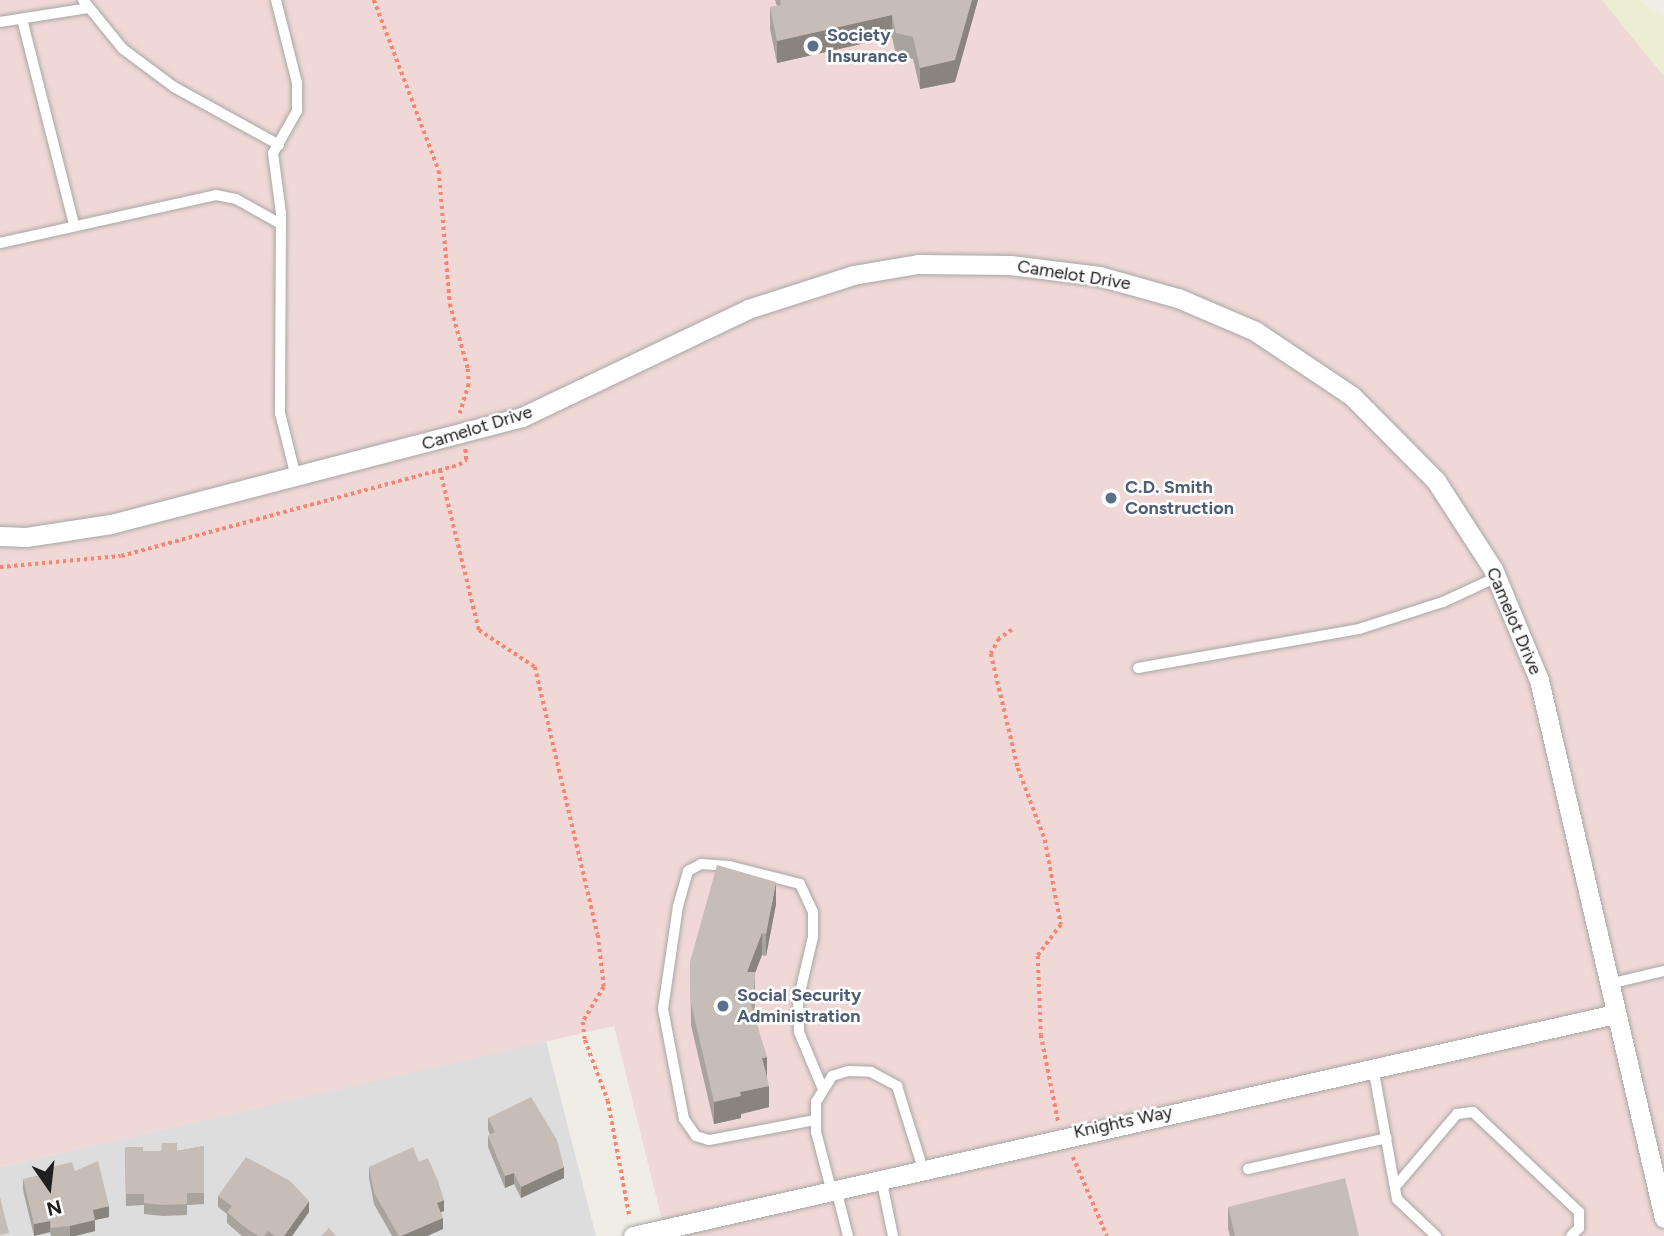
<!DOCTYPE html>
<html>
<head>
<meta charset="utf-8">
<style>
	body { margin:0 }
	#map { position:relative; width:1664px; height:1236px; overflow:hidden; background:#f0ede6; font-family:Figtree,sans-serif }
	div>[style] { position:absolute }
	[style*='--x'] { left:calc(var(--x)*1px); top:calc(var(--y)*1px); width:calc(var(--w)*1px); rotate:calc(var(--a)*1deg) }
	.residential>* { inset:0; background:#dedddd }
	.commercial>* { inset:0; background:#f0d8d6 }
	.farmland>* { inset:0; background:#ebeed2 }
	.path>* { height:3.5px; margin-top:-1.75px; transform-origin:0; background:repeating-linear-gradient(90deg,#f68571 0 3.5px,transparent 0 7px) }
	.roads { filter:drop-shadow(0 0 2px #a7a7a7) drop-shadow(0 0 2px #a7a7a7) }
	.lane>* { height:10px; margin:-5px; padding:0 5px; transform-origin:5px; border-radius:5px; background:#fff }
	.street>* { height:19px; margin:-9.5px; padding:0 9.5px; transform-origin:9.5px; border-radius:9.5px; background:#fff }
	.wall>* { inset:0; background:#a9a39d }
	.shaded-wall>* { inset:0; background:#8a847f }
	.building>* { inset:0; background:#c5bdb6 }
	.dots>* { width:19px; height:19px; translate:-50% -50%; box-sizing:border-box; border:4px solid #fff; border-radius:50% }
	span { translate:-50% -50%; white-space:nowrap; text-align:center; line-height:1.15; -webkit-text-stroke:5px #fff; paint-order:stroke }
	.service-label { font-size:18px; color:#4e5e75; font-weight:700 }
	.left { translate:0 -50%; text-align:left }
	.street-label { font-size:18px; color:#202020 }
	.north { position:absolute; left:14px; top:1152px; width:70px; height:70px; -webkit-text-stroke:5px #fff; paint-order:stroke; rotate:166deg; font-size:19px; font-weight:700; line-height:28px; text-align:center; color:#202020 }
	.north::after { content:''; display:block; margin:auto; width:24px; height:32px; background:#202020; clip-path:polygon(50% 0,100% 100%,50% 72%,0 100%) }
</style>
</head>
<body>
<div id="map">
	<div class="residential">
		<i style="clip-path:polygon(546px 1041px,596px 1236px,0 1236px,0 1167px)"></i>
	</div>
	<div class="commercial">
		<i style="clip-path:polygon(0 0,1602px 0,1664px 76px,1664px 1236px,666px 1236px,614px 1026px,0 1167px)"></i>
	</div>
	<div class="farmland">
		<i style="clip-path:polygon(1602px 0,1639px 0,1664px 18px,1664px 76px)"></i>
	</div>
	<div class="path">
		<i style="--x:374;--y:0;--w:183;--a:69.2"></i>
		<i style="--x:439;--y:171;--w:133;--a:85.3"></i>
		<i style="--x:450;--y:304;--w:67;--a:74.5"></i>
		<i style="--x:468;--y:369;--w:15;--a:86"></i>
		<i style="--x:469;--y:384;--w:31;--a:107"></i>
		<i style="--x:440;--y:470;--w:165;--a:76.3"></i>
		<i style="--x:479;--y:630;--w:67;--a:33.5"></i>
		<i style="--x:535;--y:667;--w:275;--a:76.8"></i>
		<i style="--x:598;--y:935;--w:52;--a:83.4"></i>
		<i style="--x:604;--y:987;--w:41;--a:121"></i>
		<i style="--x:583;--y:1022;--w:18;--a:84"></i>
		<i style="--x:585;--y:1040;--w:65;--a:69.3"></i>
		<i style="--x:608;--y:1101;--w:119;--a:79.4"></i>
		<i style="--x:0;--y:567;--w:121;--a:-5.2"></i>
		<i style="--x:121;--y:556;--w:350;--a:-15.1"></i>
		<i style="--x:459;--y:465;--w:9;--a:-36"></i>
		<i style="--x:466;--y:460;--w:11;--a:-95"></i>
		<i style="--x:1012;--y:630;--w:16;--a:145"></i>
		<i style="--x:999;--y:639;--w:17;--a:118"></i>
		<i style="--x:991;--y:654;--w:117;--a:76.7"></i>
		<i style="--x:1018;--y:768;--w:77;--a:69.4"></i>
		<i style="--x:1045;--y:840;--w:86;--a:79.3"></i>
		<i style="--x:1061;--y:925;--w:39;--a:127"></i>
		<i style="--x:1038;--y:956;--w:79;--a:87.8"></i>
		<i style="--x:1041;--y:1035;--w:88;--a:78.8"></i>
		<i style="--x:1073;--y:1157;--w:86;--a:66.7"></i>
	</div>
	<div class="roads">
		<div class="lane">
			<i style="--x:83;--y:0;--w:63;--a:50.8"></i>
			<i style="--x:123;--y:49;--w:64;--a:36.7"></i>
			<i style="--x:174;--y:87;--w:120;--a:28.9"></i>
			<i style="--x:276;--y:0;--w:86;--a:75.8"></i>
			<i style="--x:297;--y:83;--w:28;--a:90"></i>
			<i style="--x:297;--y:111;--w:48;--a:119.7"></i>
			<i style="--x:273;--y:153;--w:61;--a:82.4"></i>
			<i style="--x:281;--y:213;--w:200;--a:90.3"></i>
			<i style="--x:280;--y:413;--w:66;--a:76"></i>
			<i style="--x:22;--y:19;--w:211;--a:75.8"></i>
			<i style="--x:0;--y:22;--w:89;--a:-9"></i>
			<i style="--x:0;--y:243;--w:221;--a:-12.5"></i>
			<i style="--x:216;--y:195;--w:20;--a:11"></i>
			<i style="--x:236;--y:199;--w:51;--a:29.1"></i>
			<i style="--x:1138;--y:668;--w:224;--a:-10"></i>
			<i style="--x:1359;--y:629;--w:88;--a:-17.8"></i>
			<i style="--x:1443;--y:602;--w:60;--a:-24.8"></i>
			<i style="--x:1609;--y:984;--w:57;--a:-13.3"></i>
			<i style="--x:1373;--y:1067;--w:134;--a:79.7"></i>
			<i style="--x:1397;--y:1199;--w:54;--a:43.5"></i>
			<i style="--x:815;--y:1120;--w:108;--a:169.3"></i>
			<i style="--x:709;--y:1140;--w:14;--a:-163"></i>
			<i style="--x:696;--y:1136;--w:21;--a:-125"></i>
			<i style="--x:684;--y:1119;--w:112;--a:-100.8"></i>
			<i style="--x:663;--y:1009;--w:104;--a:-81.7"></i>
			<i style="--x:678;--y:906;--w:36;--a:-74"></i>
			<i style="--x:688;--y:871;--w:15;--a:-28"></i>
			<i style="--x:701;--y:864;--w:28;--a:4"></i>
			<i style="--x:729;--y:866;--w:73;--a:14.2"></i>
			<i style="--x:800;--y:884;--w:31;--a:65"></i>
			<i style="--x:813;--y:912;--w:25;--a:90"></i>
			<i style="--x:813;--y:937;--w:66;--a:103.2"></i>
			<i style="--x:798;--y:1001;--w:31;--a:88"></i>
			<i style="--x:799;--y:1032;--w:60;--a:67.3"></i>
			<i style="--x:1248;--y:1169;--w:142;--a:-12.6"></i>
			<i style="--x:881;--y:1178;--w:59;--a:78.3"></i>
			<i style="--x:1395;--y:1187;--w:96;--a:-49.7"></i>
			<i style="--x:1457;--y:1114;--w:16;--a:-7"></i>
			<i style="--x:1473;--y:1112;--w:146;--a:43.3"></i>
			<i style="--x:1579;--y:1212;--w:16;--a:90"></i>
			<i style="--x:1579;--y:1228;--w:11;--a:135"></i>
			<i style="--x:831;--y:1189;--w:59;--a:-104.7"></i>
			<i style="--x:816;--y:1132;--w:30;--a:-90"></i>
			<i style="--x:816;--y:1102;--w:31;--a:-58"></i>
			<i style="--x:832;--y:1076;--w:17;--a:-17"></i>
			<i style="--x:848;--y:1071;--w:23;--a:2"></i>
			<i style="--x:871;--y:1072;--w:30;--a:28"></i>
			<i style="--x:897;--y:1086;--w:87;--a:72.6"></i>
			<i style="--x:836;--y:1189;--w:49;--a:75.7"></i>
		</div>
		<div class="street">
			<i style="--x:0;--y:536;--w:26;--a:2"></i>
			<i style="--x:26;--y:537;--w:86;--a:-8.7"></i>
			<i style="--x:111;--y:524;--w:425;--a:-14.6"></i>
			<i style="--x:522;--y:417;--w:250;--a:-25.5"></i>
			<i style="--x:748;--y:309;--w:110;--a:-17.9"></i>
			<i style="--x:853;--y:275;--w:66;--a:-9.6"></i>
			<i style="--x:918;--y:264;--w:92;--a:0.6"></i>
			<i style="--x:1010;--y:265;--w:90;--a:7"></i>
			<i style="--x:1099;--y:276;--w:82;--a:15.6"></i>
			<i style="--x:1178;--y:298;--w:84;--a:23.2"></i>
			<i style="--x:1255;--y:331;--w:117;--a:33.8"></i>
			<i style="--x:1352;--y:396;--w:120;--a:45.3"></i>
			<i style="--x:1436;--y:481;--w:105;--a:57.1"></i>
			<i style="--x:1493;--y:569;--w:120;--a:67.5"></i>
			<i style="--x:1539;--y:680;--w:552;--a:76.92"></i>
			<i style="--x:633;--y:1236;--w:1007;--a:-12.74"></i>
		</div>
	</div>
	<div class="wall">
		<i style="clip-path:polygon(775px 0,978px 0,955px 82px,920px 89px,913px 59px,896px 55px,892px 37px,777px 63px,770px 29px,770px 7px,777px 6px)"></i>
		<i style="clip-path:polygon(776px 904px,766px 956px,762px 955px,755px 972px,755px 994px,754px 1014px,767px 1078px,769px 1107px,741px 1114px,741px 1118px,714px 1124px,691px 1025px,690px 962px)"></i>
		<i style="clip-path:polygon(488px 1118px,564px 1178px,521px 1198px,514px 1184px,505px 1188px,488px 1147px,488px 1136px,490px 1135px,488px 1129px)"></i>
		<i style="clip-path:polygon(204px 1146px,204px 1204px,187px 1205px,187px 1215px,163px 1216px,144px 1214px,144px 1205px,126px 1206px,125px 1147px,143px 1151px,177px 1151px)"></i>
		<i style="clip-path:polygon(419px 1162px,444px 1211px,441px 1212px,443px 1229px,427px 1236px,392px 1236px,374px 1204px,369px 1178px,369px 1167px)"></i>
		<i style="clip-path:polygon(47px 1168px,75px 1171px,109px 1217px,95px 1220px,95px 1231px,75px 1236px,51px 1236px,50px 1232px,34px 1236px,23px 1190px,23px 1179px,41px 1179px,47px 1178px)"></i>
		<i style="clip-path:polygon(218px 1196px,309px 1212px,292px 1236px,242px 1236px,227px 1223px,227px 1214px,218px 1207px)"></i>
		<i style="clip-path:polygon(1228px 1207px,1359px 1236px,1230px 1236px,1228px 1229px)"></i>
	</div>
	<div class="shaded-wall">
		<i style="clip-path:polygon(972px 0,978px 0,955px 82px,920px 89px,920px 68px)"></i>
		<i style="clip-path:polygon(892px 15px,892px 37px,777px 63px,777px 41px)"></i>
		<i style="clip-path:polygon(776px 882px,776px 904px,766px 956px,766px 934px)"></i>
		<i style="clip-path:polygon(762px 933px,762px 955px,747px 994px,747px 972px)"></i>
		<i style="clip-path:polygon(755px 972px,755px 994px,754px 1018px,754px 996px)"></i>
		<i style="clip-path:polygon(767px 1057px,767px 1078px,762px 1058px)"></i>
		<i style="clip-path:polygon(769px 1086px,769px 1107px,741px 1114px,741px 1118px,714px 1124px,714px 1102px,740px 1092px)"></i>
		<i style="clip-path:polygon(564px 1167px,564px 1178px,521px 1198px,521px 1187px)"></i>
		<i style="clip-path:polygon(514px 1173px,514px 1184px,505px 1188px,505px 1176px)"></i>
		<i style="clip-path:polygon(444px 1200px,444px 1211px,437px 1214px,437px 1203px)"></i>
		<i style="clip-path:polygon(309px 1201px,309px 1212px,292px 1236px,284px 1236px)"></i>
		<i style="clip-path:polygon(109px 1206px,109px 1217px,95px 1220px,95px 1231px,75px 1236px,70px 1236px,70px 1226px,93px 1210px)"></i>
		<i style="clip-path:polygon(443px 1218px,443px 1229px,427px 1236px,401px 1236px)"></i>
		<i style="clip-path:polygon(50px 1221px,50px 1232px,34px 1236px,34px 1224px)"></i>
	</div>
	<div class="building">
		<i style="clip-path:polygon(780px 0,972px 0,955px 60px,920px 68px,913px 37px,896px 33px,892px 15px,777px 41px,770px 7px,781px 5px)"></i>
		<i style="clip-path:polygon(717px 865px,776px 882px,766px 934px,762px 933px,747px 972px,755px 972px,754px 996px,748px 995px,767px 1057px,762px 1058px,769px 1086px,740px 1092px,741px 1096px,714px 1102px,691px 1003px,690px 962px)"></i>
		<i style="clip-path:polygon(531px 1097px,557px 1140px,564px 1167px,521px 1187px,514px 1173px,505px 1176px,488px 1136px,495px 1132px,488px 1118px)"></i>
		<i style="clip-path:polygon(162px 1143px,177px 1143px,177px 1151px,204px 1146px,204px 1193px,187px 1193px,187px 1204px,163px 1205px,144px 1203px,144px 1194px,126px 1194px,125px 1147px,143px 1147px,143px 1151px,161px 1151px)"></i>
		<i style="clip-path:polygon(413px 1147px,419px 1162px,428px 1158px,438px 1181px,444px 1200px,437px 1203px,443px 1218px,401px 1236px,399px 1236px,374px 1193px,369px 1167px)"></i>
		<i style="clip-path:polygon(246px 1157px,290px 1181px,309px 1201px,284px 1236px,275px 1236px,268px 1231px,264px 1236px,258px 1236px,242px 1225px,227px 1212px,232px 1206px,218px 1196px)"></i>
		<i style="clip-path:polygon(98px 1161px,109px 1206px,93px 1210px,95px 1220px,70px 1226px,51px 1228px,50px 1221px,34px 1224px,23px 1179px,40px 1175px,41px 1179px,49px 1177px,47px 1168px,72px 1162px,75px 1171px)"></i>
		<i style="clip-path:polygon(1345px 1178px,1359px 1236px,1235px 1236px,1228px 1207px)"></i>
		<i style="clip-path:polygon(0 1197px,9px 1233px,0 1235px)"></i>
		<i style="clip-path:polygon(329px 1228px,336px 1236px,321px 1236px)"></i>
	</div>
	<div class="dots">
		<i style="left:813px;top:46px;background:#5c6f8a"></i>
		<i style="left:1111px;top:498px;background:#5c6f8a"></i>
		<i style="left:723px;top:1006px;background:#5c6f8a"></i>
	</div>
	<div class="service-label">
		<span class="left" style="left:827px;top:46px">Society<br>Insurance</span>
		<span class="left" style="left:1125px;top:498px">C.D. Smith<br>Construction</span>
		<span class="left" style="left:737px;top:1006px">Social Security<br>Administration</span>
	</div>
	<div class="street-label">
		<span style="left:1074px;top:275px;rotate:9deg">Camelot Drive</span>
		<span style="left:477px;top:428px;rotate:-17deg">Camelot Drive</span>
		<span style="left:1514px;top:621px;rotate:67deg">Camelot Drive</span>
		<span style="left:1123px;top:1122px;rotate:-12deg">Knights Way</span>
	</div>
	<div class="north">N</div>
</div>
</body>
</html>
